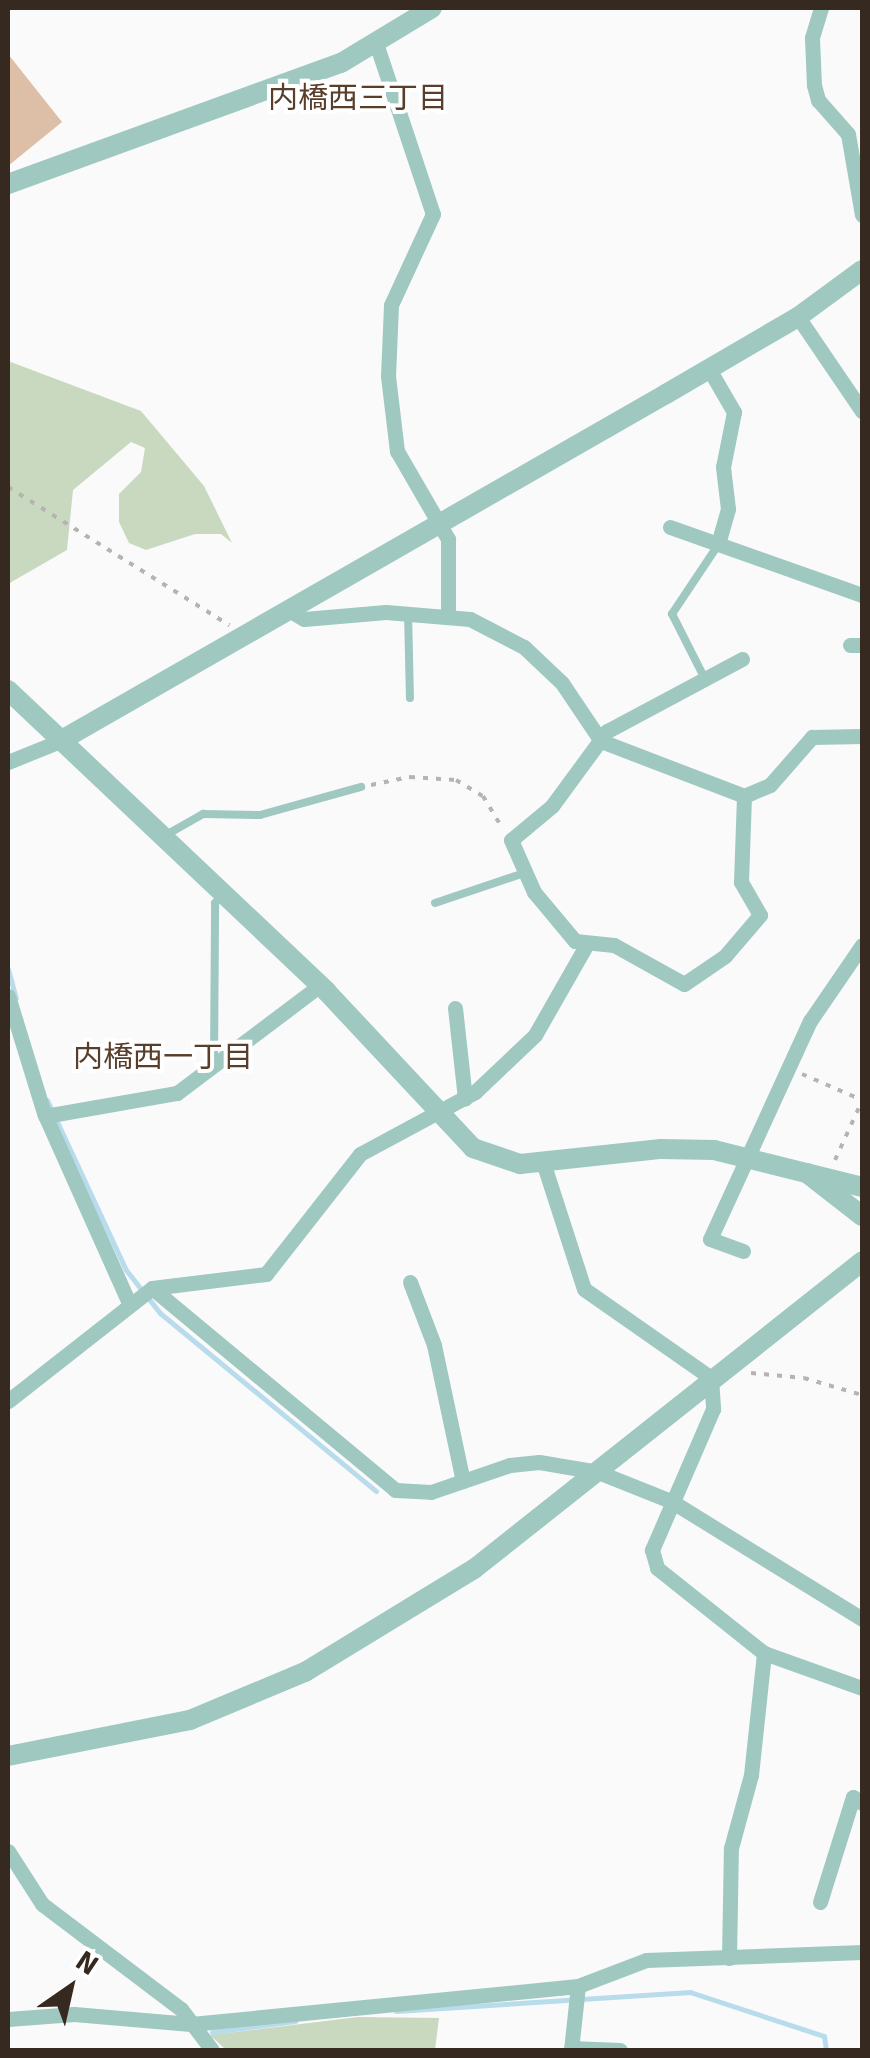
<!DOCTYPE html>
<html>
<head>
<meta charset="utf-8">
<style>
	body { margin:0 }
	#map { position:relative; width:870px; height:2058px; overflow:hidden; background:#fafafa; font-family:Signika,"Noto Sans JP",sans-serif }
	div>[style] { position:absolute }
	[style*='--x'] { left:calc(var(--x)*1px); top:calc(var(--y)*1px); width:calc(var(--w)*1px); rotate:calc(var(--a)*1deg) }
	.green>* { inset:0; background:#c9d9c0 }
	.stream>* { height:5px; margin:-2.5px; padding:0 2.5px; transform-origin:2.5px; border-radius:2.5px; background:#b9dcec }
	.building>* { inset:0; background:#ddbea7 }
	.path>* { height:4px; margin-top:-2px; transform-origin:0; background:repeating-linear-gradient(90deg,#b7b3b0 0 5px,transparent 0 13px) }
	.service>* { height:8px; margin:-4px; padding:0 4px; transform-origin:4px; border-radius:4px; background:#9ec8c0 }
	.minor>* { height:15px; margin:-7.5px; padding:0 7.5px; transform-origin:7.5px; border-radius:7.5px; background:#9ec8c0 }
	.tertiary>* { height:20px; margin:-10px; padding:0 10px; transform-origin:10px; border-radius:10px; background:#9ec8c0 }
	span { translate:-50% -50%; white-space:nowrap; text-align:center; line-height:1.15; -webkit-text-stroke:8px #fff; paint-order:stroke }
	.neighbourhood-label { font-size:30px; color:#593f2b }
	.frame { position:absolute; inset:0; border:10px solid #352920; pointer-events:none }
	.north { position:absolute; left:20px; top:1938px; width:100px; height:100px; -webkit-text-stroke:8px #fff; paint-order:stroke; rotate:34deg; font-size:28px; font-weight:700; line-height:40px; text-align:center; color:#352920 }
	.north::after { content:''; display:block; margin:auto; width:35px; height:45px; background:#352920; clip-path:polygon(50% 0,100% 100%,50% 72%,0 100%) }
</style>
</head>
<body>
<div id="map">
	<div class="green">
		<i style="clip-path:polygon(8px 361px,141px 411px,204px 486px,232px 543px,221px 534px,195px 534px,146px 550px,129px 543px,119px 522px,119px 494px,141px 472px,145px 448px,131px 442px,73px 490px,67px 550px,8px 584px)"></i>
		<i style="clip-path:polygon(358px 2017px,439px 2018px,435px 2050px,226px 2050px,210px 2035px)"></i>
	</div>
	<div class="stream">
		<i style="--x:8;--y:969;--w:30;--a:75"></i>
		<i style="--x:47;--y:1100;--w:187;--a:65.1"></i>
		<i style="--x:126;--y:1270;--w:55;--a:51.7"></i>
		<i style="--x:160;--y:1313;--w:280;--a:39.5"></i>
		<i style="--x:396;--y:2011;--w:295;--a:-3.7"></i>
		<i style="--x:690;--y:1992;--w:141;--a:18.2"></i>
		<i style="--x:824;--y:2036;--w:14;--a:82"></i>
		<i style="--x:212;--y:2032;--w:84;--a:-7.5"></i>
	</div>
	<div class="building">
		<i style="clip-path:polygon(8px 54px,62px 122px,8px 166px)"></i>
	</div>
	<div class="path">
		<i style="--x:8;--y:487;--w:261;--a:32"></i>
		<i style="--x:371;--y:785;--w:40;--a:-12"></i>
		<i style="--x:410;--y:777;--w:46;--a:3.7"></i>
		<i style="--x:456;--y:780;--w:31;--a:31"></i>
		<i style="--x:483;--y:796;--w:37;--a:59"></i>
		<i style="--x:802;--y:1074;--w:65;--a:23.4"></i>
		<i style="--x:835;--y:1160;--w:65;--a:-65.4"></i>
		<i style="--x:751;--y:1373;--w:53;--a:5.4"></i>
		<i style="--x:804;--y:1378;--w:60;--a:16.3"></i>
	</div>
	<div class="service">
		<i style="--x:408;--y:612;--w:86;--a:88.7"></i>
		<i style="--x:705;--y:679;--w:73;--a:-116.9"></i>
		<i style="--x:672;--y:614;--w:83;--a:-56.3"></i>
		<i style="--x:166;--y:835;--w:43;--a:-29.6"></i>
		<i style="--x:203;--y:814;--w:57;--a:1"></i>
		<i style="--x:260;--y:815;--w:105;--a:-15.5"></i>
		<i style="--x:435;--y:903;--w:94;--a:-18.6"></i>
		<i style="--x:214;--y:1062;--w:159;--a:-89.6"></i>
		<i style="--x:215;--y:903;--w:11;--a:-45"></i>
	</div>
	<div class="minor">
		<i style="--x:821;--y:8;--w:31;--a:107"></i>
		<i style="--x:812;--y:38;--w:47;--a:87.6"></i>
		<i style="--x:814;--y:85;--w:16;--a:75"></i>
		<i style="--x:818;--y:100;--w:45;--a:48.6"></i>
		<i style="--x:848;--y:134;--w:82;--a:80.2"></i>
		<i style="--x:377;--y:46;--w:177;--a:71.6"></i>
		<i style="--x:433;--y:214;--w:100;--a:114.8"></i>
		<i style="--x:391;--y:305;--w:71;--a:92.4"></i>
		<i style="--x:388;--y:376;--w:76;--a:83.2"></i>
		<i style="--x:397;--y:451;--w:102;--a:59.9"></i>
		<i style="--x:448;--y:539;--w:74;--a:90"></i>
		<i style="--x:798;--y:317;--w:114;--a:55.8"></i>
		<i style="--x:709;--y:369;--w:50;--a:59.8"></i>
		<i style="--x:734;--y:412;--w:56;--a:101.3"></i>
		<i style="--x:723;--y:467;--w:42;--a:83.2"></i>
		<i style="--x:728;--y:509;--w:36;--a:106"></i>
		<i style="--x:670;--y:527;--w:204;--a:19.5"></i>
		<i style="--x:289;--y:610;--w:17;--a:31"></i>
		<i style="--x:304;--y:619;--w:82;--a:-4.9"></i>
		<i style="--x:386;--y:612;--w:84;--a:4.8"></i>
		<i style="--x:470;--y:619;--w:61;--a:27.4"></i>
		<i style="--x:524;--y:647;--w:52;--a:43.5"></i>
		<i style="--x:562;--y:683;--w:70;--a:56.1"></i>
		<i style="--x:601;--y:741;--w:153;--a:21"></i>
		<i style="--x:744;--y:796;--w:28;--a:-23"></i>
		<i style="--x:770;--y:785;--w:64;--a:-48.8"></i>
		<i style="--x:812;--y:737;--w:50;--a:-1.1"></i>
		<i style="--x:850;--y:645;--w:12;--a:0"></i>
		<i style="--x:742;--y:659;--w:153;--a:151.9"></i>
		<i style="--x:607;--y:731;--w:93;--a:126.3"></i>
		<i style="--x:552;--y:806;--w:53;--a:140.3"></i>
		<i style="--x:511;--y:840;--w:57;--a:66.1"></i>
		<i style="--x:534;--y:892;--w:64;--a:50.1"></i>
		<i style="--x:575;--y:941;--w:39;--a:6"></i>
		<i style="--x:614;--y:945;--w:80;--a:29.1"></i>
		<i style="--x:684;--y:984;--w:50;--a:-34.3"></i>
		<i style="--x:725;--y:956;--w:54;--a:-49.5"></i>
		<i style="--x:760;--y:915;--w:38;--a:-120"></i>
		<i style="--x:741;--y:882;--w:86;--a:-88"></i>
		<i style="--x:8;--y:762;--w:56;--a:-22"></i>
		<i style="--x:8;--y:996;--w:122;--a:72.9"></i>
		<i style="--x:44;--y:1113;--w:206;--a:65.9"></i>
		<i style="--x:455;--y:1008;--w:91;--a:83.7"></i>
		<i style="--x:45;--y:1116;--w:134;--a:-9.9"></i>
		<i style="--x:177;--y:1093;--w:178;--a:-37"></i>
		<i style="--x:543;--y:1162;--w:133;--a:72.1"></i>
		<i style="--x:584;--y:1289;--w:155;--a:35"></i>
		<i style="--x:711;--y:1378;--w:31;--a:86"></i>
		<i style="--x:713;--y:1409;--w:154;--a:113.4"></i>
		<i style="--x:652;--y:1550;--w:19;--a:74"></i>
		<i style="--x:657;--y:1568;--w:137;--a:38.5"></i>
		<i style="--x:764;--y:1653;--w:104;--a:19.7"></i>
		<i style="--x:743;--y:1251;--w:35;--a:-160"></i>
		<i style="--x:710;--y:1239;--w:240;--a:-65.4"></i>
		<i style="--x:810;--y:1021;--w:92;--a:-55.6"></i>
		<i style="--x:410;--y:1282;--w:67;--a:69.1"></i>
		<i style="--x:434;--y:1345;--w:139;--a:78"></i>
		<i style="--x:152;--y:1288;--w:316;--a:39.7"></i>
		<i style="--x:395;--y:1490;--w:36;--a:3"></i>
		<i style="--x:431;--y:1492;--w:83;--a:-18.9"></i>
		<i style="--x:510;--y:1465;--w:29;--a:-6"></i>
		<i style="--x:539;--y:1462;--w:60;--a:9.6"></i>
		<i style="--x:598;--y:1472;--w:79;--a:21.7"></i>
		<i style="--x:671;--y:1501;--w:225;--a:31.7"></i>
		<i style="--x:8;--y:1401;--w:183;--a:-38.1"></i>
		<i style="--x:152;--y:1288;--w:115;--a:-7"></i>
		<i style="--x:266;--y:1274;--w:152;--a:-51.9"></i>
		<i style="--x:360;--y:1154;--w:131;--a:-28.3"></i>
		<i style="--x:475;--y:1092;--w:83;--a:-43.5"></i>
		<i style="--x:535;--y:1035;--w:105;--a:-60.3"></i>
		<i style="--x:8;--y:1851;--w:63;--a:57.3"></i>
		<i style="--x:42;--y:1904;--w:174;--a:37.1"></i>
		<i style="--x:181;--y:2009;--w:51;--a:52.9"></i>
		<i style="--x:820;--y:1902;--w:110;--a:-72.6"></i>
		<i style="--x:853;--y:1797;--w:11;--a:34"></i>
		<i style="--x:729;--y:1958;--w:110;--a:-89"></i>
		<i style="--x:731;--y:1848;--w:76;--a:-74.7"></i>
		<i style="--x:751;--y:1775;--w:123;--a:-83.9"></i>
		<i style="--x:8;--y:2019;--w:66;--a:-4.3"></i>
		<i style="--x:74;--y:2014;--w:117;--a:4.9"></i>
		<i style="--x:191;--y:2024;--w:389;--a:-5.6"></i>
		<i style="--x:578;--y:1986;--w:73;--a:-20.9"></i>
		<i style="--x:646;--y:1960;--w:216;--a:-2.1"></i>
		<i style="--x:571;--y:2048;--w:49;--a:2.3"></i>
		<i style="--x:571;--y:2050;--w:64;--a:-83.8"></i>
	</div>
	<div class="tertiary">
		<i style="--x:8;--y:184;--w:354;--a:-20"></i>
		<i style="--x:341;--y:63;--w:106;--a:-31.1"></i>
		<i style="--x:8;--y:690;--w:439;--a:43.4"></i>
		<i style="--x:327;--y:992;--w:214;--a:46.9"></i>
		<i style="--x:473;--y:1148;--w:50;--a:18.8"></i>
		<i style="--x:520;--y:1164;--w:142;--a:-6.1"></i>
		<i style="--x:661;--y:1149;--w:53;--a:1.1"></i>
		<i style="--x:714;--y:1150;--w:153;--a:14"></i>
		<i style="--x:60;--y:741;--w:698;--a:-29.8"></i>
		<i style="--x:666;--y:394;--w:153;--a:-30.3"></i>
		<i style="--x:798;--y:317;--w:79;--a:-36.3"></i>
		<i style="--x:807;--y:1173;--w:70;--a:38"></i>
		<i style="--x:8;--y:1756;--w:186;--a:-11.2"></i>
		<i style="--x:190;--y:1720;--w:125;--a:-22.7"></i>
		<i style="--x:305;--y:1672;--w:198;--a:-31.4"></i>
		<i style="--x:474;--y:1569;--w:495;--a:-38.4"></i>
	</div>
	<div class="neighbourhood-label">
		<span style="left:358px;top:99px">内橋西三丁目</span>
		<span style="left:163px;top:1058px">内橋西一丁目</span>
	</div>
	<div class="frame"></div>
	<div class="north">N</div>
</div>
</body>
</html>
